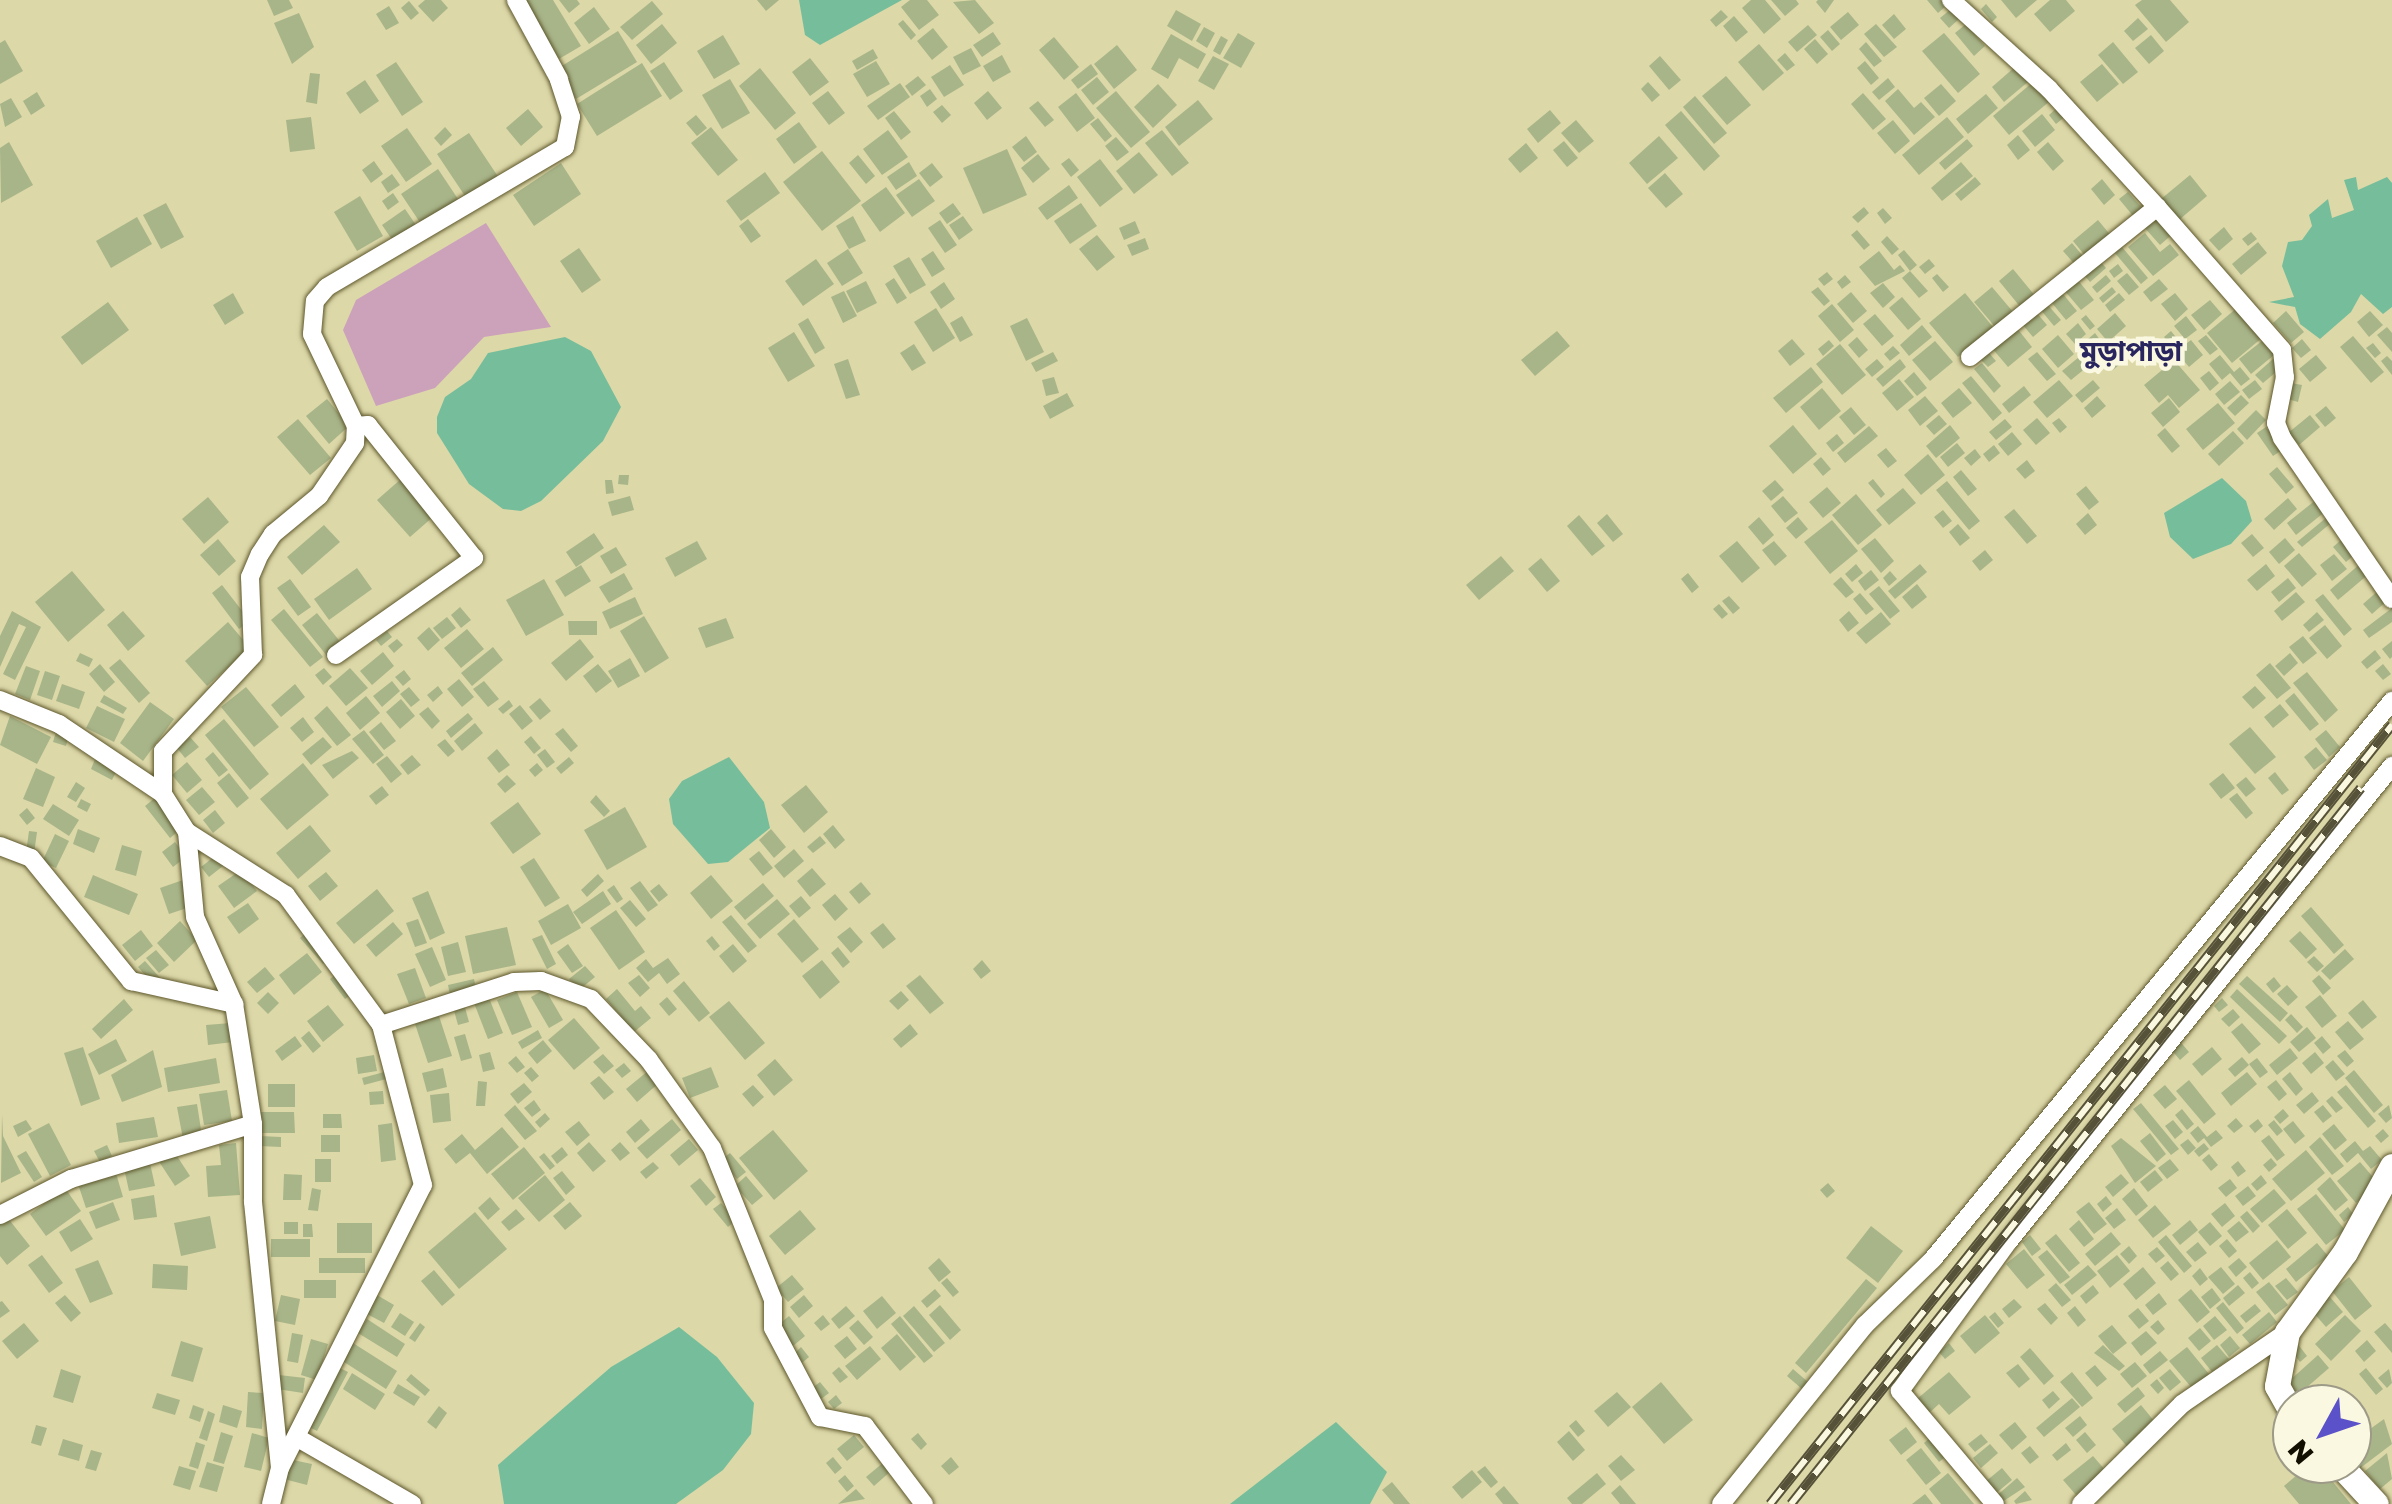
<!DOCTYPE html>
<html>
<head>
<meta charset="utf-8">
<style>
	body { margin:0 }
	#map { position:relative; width:2392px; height:1504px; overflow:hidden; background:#ddd8a8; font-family:"Golos Text","Noto Sans Bengali",sans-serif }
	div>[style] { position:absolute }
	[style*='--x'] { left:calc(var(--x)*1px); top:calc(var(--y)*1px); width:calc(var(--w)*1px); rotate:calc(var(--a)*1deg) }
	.green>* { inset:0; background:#cca2bb }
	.water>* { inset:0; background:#76be9b }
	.building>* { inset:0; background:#a8b589 }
	.roads { filter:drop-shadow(0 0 2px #5d572c) drop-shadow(0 0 2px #5d572c) }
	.minor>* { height:18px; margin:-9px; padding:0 9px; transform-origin:9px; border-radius:9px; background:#fff }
	.secondary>* { height:25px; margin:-12.5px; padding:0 12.5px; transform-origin:12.5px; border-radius:12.5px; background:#fff }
	.rail>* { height:10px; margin-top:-5px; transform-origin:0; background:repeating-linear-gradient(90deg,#faf8e0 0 19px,#565239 0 38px); box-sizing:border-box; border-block:2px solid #565239 }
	span { translate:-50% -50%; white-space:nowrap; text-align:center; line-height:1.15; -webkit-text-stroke:9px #faf8e0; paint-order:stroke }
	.neighbourhood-label { font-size:28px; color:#29255f; font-weight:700 }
	.north { position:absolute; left:2272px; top:1384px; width:100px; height:100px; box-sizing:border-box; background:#faf8e0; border:2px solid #9d9b87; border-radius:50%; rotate:230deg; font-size:28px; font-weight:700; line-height:40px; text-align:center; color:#120f01 }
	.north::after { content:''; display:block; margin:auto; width:35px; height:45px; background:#5b51c9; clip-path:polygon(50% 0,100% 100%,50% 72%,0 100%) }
</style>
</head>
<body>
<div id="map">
	<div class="green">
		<i style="clip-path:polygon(486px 223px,551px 327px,484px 337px,435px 388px,376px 406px,343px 330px,356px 300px)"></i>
	</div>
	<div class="water">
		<i style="clip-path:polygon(799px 0,902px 0,820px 45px,805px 35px)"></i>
		<i style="clip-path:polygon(2356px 177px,2358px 190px,2387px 177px,2392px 183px,2392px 307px,2383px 314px,2361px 294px,2351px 312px,2320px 339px,2300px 324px,2295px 307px,2269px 302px,2294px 297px,2282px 266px,2288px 242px,2302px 240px,2312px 226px,2309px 215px,2328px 199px,2332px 218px,2354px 210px,2344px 180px)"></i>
		<i style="clip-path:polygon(565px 337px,591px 351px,621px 407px,603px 441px,541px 501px,521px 511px,503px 509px,469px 484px,437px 433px,437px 417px,445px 397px,471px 379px,488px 353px)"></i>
		<i style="clip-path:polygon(2222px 478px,2246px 501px,2252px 521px,2231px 544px,2193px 559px,2170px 537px,2164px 513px)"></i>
		<i style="clip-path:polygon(729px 757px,764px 802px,770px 828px,728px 862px,708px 864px,673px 824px,669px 799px,682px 781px)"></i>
		<i style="clip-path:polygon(679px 1327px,717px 1357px,754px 1403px,751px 1434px,723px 1470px,676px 1504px,504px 1504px,498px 1465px,611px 1367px)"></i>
		<i style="clip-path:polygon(1336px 1422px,1387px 1472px,1370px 1504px,1230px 1504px)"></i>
	</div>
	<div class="building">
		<i style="clip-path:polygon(267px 0,289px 0,293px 8px,274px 16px)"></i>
		<i style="clip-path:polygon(425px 0,441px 0,448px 8px,433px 22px,418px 6px)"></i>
		<i style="clip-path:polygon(522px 0,553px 0,581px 46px,559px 59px)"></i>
		<i style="clip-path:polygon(559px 0,577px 0,580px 4px,569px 13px)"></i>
		<i style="clip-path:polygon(757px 0,779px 0,766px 11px)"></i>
		<i style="clip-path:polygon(910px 0,927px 0,939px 15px,919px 30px,901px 7px)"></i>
		<i style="clip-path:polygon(975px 0,994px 23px,979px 34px,953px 2px)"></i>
		<i style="clip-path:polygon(1751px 0,1765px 0,1781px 19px,1764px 34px,1742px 8px)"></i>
		<i style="clip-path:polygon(1771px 0,1796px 0,1799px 4px,1785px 16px)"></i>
		<i style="clip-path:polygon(1834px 0,1825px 13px,1816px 2px,1818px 0)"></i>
		<i style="clip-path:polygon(1927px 0,1941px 0,1946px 6px,1938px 13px)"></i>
		<i style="clip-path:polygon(2001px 0,2037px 0,2016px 18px)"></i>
		<i style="clip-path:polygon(2050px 0,2066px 0,2075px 11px,2050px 32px,2034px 14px)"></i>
		<i style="clip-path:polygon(2142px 0,2170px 0,2189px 22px,2166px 42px,2135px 5px)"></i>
		<i style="clip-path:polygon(409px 1px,419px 13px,411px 20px,401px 8px)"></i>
		<i style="clip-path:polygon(652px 1px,663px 14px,632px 40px,620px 27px)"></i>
		<i style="clip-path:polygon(1986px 4px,1997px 17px,1992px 22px,1981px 9px)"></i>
		<i style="clip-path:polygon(389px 6px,399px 23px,386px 30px,376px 14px)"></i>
		<i style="clip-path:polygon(594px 7px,610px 29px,589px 44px,574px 23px)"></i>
		<i style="clip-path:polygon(1951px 9px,1959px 19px,1949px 28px,1940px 18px)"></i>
		<i style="clip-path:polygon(1176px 10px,1201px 24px,1192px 41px,1167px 26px)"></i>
		<i style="clip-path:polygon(1721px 10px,1728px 17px,1716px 27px,1710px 20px)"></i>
		<i style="clip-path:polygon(1848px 12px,1859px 25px,1841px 40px,1830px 27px)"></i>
		<i style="clip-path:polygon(299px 13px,314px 47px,292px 64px,274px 23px)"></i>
		<i style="clip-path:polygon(1894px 14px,1906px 29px,1894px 39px,1882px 25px)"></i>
		<i style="clip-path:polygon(1734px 16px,1748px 32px,1736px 42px,1723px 26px)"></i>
		<i style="clip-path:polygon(2138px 18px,2148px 29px,2133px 41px,2124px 31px)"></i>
		<i style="clip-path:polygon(903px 20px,916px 35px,911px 40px,898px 24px)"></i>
		<i style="clip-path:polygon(662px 24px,677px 43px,651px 64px,636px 45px)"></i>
		<i style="clip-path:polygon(1876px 24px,1897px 47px,1884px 57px,1864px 34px)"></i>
		<i style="clip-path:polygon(1966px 24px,1985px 46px,1974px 56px,1955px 33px)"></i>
		<i style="clip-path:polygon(1808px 25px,1817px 35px,1797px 52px,1788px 42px)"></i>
		<i style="clip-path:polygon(1204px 27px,1215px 33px,1207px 48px,1196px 41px)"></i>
		<i style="clip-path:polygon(933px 28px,948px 47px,932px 60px,917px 41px)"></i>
		<i style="clip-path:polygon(1828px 30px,1840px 44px,1832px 51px,1820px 37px)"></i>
		<i style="clip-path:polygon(618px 31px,637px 62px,576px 99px,557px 69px)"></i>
		<i style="clip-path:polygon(993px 32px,1001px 44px,982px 57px,973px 45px)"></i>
		<i style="clip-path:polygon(1238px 33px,1255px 43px,1241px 68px,1223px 58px)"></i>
		<i style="clip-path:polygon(1944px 33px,1980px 74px,1958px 93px,1922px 51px)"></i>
		<i style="clip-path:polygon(1171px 34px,1206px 54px,1198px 69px,1179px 58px,1168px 79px,1151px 69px)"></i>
		<i style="clip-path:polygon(723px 35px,740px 64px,714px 79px,697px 51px)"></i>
		<i style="clip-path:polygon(2151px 35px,2164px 51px,2149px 64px,2135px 48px)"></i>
		<i style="clip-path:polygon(1221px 36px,1228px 40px,1220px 55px,1213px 51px)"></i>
		<i style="clip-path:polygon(1054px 37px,1079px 67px,1064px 80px,1039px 50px)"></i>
		<i style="clip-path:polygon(1815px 39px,1828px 54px,1817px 64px,1804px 49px)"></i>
		<i style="clip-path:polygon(5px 40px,23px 71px,0 84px,0 43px)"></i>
		<i style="clip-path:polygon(1866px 42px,1882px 61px,1874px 67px,1859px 49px)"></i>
		<i style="clip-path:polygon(2113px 42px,2138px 72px,2123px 84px,2098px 55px)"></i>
		<i style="clip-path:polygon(1759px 44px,1784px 73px,1763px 91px,1738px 62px)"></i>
		<i style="clip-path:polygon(1117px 45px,1137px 70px,1114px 89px,1094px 64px)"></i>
		<i style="clip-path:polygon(971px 48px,981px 66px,963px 75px,953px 57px)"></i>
		<i style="clip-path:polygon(873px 49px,878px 58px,857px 70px,852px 61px)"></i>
		<i style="clip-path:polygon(1785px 53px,1795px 65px,1787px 71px,1777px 60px)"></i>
		<i style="clip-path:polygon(1002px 55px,1011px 72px,993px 82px,983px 66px)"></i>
		<i style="clip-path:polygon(1213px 56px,1229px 64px,1214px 90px,1198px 81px)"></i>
		<i style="clip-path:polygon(1660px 56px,1681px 80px,1669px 90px,1649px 66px)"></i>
		<i style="clip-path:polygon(810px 58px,829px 82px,810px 96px,792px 72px)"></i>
		<i style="clip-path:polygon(876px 61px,890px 84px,867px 97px,853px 74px)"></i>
		<i style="clip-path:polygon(1865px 61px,1879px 78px,1871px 85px,1857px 68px)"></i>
		<i style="clip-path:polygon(396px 62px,423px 102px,402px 116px,376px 75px)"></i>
		<i style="clip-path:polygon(664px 62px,683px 91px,670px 100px,650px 71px)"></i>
		<i style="clip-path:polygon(642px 63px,662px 96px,597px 136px,577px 104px)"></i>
		<i style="clip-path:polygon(1091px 64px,1098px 74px,1078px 89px,1071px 80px)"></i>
		<i style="clip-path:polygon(2102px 64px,2119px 84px,2097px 102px,2080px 82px)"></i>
		<i style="clip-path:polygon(950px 65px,964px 85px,944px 97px,931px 77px)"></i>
		<i style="clip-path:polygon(2016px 66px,2029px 81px,2004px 102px,1992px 87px)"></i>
		<i style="clip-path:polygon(760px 68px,796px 113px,775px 130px,739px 86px)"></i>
		<i style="clip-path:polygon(310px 73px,320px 74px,317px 104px,306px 102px)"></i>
		<i style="clip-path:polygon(918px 76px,926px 85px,912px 96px,905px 86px)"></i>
		<i style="clip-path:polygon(1726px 76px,1751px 105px,1727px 125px,1702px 96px)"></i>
		<i style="clip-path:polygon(1097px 77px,1109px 92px,1093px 105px,1081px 90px)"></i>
		<i style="clip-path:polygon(1888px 78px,1895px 87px,1879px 100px,1872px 92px)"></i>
		<i style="clip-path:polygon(730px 79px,750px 113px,722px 129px,702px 95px)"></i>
		<i style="clip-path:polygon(365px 80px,379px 101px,360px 114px,346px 93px)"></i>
		<i style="clip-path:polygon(1648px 82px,1660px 95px,1652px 102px,1641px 89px)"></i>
		<i style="clip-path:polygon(2033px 82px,2050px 101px,2009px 135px,1993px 116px)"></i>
		<i style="clip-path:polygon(900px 83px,910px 97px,878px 120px,867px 106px)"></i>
		<i style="clip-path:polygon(1158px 84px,1177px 105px,1153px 128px,1134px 107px)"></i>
		<i style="clip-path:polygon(1941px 84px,1956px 101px,1939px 116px,1924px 98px)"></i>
		<i style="clip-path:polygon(930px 89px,937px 99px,927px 107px,920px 96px)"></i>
		<i style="clip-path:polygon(1898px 89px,1914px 108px,1921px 102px,1935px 117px,1914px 135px,1885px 101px)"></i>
		<i style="clip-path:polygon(828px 91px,845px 113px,829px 125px,812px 103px)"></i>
		<i style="clip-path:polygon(988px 91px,1002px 108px,987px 120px,974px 103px)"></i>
		<i style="clip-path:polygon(1116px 91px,1150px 132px,1131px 148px,1096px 108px)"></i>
		<i style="clip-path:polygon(37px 92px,45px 106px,31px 115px,23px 101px)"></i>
		<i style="clip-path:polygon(1076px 93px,1095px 118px,1077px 132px,1058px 107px)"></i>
		<i style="clip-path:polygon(1863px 93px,1886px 119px,1873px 130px,1851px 104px)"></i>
		<i style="clip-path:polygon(1986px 94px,1998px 108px,1968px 134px,1956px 119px)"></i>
		<i style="clip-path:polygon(1695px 96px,1727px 133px,1714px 144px,1683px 107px)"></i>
		<i style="clip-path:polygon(11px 98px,22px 117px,5px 127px,0 104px)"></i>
		<i style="clip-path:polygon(1198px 100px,1213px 119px,1179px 146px,1165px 127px)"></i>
		<i style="clip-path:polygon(1038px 101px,1054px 120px,1045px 127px,1029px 108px)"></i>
		<i style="clip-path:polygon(942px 105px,951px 115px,942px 123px,933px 112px)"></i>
		<i style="clip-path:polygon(2059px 106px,2067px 115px,2056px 124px,2049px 115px)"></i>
		<i style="clip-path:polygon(528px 109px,543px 127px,521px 146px,506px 128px)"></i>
		<i style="clip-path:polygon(1550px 110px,1561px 123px,1538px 143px,1527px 129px)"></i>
		<i style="clip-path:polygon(894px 111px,911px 132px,901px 140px,885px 118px)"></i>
		<i style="clip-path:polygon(1681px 111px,1720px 156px,1704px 171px,1665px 125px)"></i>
		<i style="clip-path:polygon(2042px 114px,2055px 130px,2035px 147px,2022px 131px)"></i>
		<i style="clip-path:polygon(696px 115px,707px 128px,697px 136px,686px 123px)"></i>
		<i style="clip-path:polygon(311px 117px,315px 149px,290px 152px,286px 120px)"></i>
		<i style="clip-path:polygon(1947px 117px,1964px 137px,1919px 175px,1902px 155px)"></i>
		<i style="clip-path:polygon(1098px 118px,1112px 136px,1105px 142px,1090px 124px)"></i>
		<i style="clip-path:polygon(1576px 120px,1594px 141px,1579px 153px,1561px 133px)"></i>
		<i style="clip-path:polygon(1893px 120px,1910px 141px,1895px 154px,1877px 133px)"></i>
		<i style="clip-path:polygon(799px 122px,817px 147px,794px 164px,776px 139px)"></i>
		<i style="clip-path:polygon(445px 127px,452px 135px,441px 146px,434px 138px)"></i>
		<i style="clip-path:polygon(711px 127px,738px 160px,718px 176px,691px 143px)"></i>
		<i style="clip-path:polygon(407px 128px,432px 164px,406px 182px,381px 146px)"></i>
		<i style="clip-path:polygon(888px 130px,908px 157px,882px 175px,863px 149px)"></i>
		<i style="clip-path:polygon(1162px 130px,1189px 163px,1172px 176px,1145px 143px)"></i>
		<i style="clip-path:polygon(469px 133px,499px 178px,467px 199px,437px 154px)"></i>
		<i style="clip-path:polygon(2018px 135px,2030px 150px,2018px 160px,2007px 145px)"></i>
		<i style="clip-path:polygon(1026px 136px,1037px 152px,1024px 162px,1012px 147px)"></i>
		<i style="clip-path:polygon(1659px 136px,1678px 158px,1647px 184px,1629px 163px)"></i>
		<i style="clip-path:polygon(1116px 137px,1129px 152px,1117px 161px,1105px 146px)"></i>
		<i style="clip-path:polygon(1967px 139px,1973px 146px,1945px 170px,1939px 163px)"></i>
		<i style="clip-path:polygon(1564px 141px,1578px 158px,1567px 167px,1553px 150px)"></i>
		<i style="clip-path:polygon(9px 142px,33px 185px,1px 203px,0 148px)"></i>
		<i style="clip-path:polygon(2048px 142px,2064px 161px,2053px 171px,2037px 152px)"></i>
		<i style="clip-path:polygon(1526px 143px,1538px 158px,1520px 173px,1508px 159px)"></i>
		<i style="clip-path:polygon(1007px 149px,1027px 195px,983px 214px,963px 168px)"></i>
		<i style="clip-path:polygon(822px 151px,861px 201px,822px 231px,783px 182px)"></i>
		<i style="clip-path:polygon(1139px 152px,1158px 175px,1134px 194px,1116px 171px)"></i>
		<i style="clip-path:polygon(1038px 154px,1050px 169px,1033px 183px,1021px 168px)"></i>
		<i style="clip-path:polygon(858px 155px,875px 176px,866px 184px,849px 163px)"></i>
		<i style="clip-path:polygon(1069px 158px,1079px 170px,1071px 177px,1061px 164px)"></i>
		<i style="clip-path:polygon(1100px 159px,1123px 189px,1100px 207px,1077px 177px)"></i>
		<i style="clip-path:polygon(374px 161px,383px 174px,371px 183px,362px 170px)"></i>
		<i style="clip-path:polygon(909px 162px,917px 176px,896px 190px,887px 177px)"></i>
		<i style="clip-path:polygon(1961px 162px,1973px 176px,1942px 201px,1931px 188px)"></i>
		<i style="clip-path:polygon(561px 163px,581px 194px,534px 226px,513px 195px)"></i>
		<i style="clip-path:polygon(932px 163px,943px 177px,930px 187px,919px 173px)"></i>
		<i style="clip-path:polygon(438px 169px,458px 199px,421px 224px,401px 194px)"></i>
		<i style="clip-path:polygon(765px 172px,780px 193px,741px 221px,726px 201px)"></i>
		<i style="clip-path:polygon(1665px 173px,1683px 194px,1666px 208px,1648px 188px)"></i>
		<i style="clip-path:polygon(392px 174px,400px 185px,388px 193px,381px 182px)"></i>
		<i style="clip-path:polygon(2190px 175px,2207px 196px,2179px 220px,2161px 199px)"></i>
		<i style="clip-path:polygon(1975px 177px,1981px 184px,1961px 201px,1955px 194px)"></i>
		<i style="clip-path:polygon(919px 179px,935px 201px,912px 217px,896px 195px)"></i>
		<i style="clip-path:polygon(2102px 179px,2115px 195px,2104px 205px,2091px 189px)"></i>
		<i style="clip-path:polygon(1069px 185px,1078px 198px,1047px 220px,1038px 208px)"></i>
		<i style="clip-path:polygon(886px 187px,905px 213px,880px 232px,861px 205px)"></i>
		<i style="clip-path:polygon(2128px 192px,2143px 209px,2134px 217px,2119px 199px)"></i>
		<i style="clip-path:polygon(393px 193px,399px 202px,388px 210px,382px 201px)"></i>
		<i style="clip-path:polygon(360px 196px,383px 236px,357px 251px,334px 212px)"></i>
		<i style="clip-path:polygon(166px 203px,184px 237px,161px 249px,143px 215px)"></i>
		<i style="clip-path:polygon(953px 203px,961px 214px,947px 224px,939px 213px)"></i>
		<i style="clip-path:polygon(1081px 203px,1097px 226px,1070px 244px,1054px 221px)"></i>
		<i style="clip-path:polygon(1864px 207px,1869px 213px,1858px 223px,1852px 217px)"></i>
		<i style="clip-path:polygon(1883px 208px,1892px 218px,1885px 224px,1877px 213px)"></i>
		<i style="clip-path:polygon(405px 209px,416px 225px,393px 241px,382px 225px)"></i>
		<i style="clip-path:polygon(2159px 214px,2175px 232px,2160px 245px,2144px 227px)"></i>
		<i style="clip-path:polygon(853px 216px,866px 241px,849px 249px,836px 226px)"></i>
		<i style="clip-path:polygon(963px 216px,973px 230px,959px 240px,949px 225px)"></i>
		<i style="clip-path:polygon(137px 217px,152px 244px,111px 268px,96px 241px)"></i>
		<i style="clip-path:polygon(748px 219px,761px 236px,751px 243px,739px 226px)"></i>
		<i style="clip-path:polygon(940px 220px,957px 245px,945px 253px,928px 228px)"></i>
		<i style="clip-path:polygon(2098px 220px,2112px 237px,2087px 258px,2073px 241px)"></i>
		<i style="clip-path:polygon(1135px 221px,1140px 233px,1124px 240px,1119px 228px)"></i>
		<i style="clip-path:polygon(2224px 227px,2233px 239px,2219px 251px,2209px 240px)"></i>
		<i style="clip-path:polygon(1857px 230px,1870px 245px,1864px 250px,1851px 235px)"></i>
		<i style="clip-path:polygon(2251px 232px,2257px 239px,2248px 246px,2242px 239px)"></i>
		<i style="clip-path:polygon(2145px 233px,2160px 252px,2170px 244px,2179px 255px,2153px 276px,2128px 247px)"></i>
		<i style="clip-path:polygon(1097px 235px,1115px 257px,1097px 271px,1079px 249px)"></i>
		<i style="clip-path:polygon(1887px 236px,1899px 249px,1892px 255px,1881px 242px)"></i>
		<i style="clip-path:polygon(1145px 238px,1149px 249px,1132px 256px,1127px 245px)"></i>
		<i style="clip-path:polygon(2258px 242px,2267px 253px,2241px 275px,2232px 264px)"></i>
		<i style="clip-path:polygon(2072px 243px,2087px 261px,2078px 268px,2063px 251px)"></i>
		<i style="clip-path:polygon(2122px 247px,2148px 278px,2141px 284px,2115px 253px)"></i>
		<i style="clip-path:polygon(579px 248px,601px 280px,582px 293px,560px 261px)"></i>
		<i style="clip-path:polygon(848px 249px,863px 273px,842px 286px,827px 263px)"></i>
		<i style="clip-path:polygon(1904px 250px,1917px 265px,1910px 271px,1898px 255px)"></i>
		<i style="clip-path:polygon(933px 251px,945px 269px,932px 277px,921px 259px)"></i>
		<i style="clip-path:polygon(1879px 251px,1894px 270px,1900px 265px,1905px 271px,1875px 286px,1859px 267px)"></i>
		<i style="clip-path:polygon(909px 257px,926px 285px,910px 294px,893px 266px)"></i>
		<i style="clip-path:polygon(816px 259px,834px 284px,803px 306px,785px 281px)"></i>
		<i style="clip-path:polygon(1929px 259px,1935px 266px,1925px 274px,1919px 267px)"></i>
		<i style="clip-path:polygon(2100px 261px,2106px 268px,2090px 282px,2084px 275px)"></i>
		<i style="clip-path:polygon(2118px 264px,2123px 271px,2114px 278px,2109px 271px)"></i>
		<i style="clip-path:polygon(2013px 269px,2036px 297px,2022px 309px,1999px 281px)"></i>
		<i style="clip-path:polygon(1910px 271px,1928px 291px,1919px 298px,1902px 278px)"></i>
		<i style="clip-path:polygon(1827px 272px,1833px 279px,1824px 286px,1818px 279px)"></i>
		<i style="clip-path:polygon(2127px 273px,2139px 287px,2129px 295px,2117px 281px)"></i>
		<i style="clip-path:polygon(1937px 274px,1949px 287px,1943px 292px,1932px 278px)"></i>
		<i style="clip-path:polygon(1845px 275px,1851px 282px,1842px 289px,1837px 282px)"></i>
		<i style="clip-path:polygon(2106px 275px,2111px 281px,2097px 293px,2092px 287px)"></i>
		<i style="clip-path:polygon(894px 278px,907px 298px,897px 304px,885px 284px)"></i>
		<i style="clip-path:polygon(2077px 279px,2094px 300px,2081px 310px,2064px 290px)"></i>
		<i style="clip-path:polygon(2159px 279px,2168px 289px,2151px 302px,2143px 292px)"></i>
		<i style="clip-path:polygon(866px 281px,877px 303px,857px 313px,846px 291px)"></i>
		<i style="clip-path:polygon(944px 282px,955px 299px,941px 309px,930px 292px)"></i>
		<i style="clip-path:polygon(1883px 283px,1895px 297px,1883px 308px,1870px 293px)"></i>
		<i style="clip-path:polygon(1818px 287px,1830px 301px,1824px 306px,1811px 292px)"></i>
		<i style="clip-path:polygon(1992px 287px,2014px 313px,1996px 328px,1974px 302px)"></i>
		<i style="clip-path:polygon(2112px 287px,2116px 292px,2103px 303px,2099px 298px)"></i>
		<i style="clip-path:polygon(844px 291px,857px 316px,843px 323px,831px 297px)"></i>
		<i style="clip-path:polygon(1851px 292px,1867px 311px,1853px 323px,1837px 304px)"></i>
		<i style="clip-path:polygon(233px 293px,244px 313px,225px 325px,213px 305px)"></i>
		<i style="clip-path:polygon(1965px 293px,1993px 327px,1958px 357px,1929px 323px)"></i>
		<i style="clip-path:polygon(2119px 293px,2125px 300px,2110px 312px,2105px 305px)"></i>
		<i style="clip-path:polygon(2175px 293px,2188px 309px,2175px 321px,2161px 304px)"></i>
		<i style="clip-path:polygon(2063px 294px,2077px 311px,2066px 320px,2052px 303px)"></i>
		<i style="clip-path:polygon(1902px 297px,1921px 319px,1908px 330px,1889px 308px)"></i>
		<i style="clip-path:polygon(2210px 300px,2222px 314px,2204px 330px,2191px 315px)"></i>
		<i style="clip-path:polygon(108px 302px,129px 330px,82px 365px,61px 337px)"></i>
		<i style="clip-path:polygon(1832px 304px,1854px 330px,1840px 342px,1818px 316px)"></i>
		<i style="clip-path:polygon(2047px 304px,2061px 320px,2054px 326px,2040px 309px)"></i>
		<i style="clip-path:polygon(2238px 307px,2263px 337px,2232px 363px,2207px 333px)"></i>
		<i style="clip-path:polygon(936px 308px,955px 338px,933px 352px,914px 322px)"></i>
		<i style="clip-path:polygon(2286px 311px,2304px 332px,2291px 343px,2273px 323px)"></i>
		<i style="clip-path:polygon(2370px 311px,2383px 325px,2369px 337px,2357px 322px)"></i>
		<i style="clip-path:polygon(2036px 312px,2047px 325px,2033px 337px,2022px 324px)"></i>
		<i style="clip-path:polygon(2115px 313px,2126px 326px,2108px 342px,2097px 329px)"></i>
		<i style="clip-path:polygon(1875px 314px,1894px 336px,1882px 346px,1863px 324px)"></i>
		<i style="clip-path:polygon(2086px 315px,2095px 326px,2090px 330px,2081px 319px)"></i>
		<i style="clip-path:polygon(962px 316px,973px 335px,960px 342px,950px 323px)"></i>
		<i style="clip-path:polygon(2186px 316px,2197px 330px,2185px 339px,2174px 326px)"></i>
		<i style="clip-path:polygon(808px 318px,825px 348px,815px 354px,798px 324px)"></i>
		<i style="clip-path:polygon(1027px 318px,1044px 352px,1026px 361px,1010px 326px)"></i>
		<i style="clip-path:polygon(2078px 323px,2086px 334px,2075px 344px,2066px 334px)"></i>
		<i style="clip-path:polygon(1922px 325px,1932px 337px,1909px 356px,1900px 345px)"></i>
		<i style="clip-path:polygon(2016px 327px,2032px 347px,2008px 367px,1991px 347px)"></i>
		<i style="clip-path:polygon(2387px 327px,2392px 333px,2392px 352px,2377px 335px)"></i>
		<i style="clip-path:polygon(1557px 331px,1570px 346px,1535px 376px,1521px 360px)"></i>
		<i style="clip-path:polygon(2171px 331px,2183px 346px,2191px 340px,2203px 355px,2189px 367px,2164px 337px)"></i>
		<i style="clip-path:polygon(794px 332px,815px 366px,788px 382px,768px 348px)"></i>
		<i style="clip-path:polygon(2095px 333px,2103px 344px,2088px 356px,2080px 346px)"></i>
		<i style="clip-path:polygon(2058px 335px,2074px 354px,2058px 368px,2042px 349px)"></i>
		<i style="clip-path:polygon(2206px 335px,2218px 349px,2210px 355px,2198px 341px)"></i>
		<i style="clip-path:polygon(2353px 336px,2384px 372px,2371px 383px,2340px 347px)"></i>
		<i style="clip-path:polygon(1857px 337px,1868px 350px,1859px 358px,1848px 345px)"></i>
		<i style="clip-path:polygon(2118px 338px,2132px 354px,2113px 370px,2099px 353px)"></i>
		<i style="clip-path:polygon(1792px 339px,1805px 354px,1790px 366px,1778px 351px)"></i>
		<i style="clip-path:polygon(2302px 339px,2311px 350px,2301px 358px,2292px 348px)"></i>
		<i style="clip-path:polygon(1829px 340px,1834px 346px,1823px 356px,1818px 349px)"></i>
		<i style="clip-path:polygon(1935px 341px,1953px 362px,1930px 381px,1912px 360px)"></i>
		<i style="clip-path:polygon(2262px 341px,2274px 355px,2251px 374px,2239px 359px)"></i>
		<i style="clip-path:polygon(2153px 342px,2164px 354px,2149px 366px,2139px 353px)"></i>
		<i style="clip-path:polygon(2373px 343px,2381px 353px,2375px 358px,2366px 348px)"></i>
		<i style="clip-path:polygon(914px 344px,926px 363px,912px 371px,900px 353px)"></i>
		<i style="clip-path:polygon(1840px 344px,1866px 375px,1842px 395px,1816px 364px)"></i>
		<i style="clip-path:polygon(1893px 346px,1900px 353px,1890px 361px,1884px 354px)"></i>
		<i style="clip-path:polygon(1053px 352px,1058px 361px,1036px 372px,1031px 363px)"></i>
		<i style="clip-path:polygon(2037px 352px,2056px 374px,2047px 381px,2028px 359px)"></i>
		<i style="clip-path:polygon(1989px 353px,1996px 361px,1988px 367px,1981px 360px)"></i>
		<i style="clip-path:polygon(2220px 355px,2234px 372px,2240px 367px,2250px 379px,2241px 386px,2230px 373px,2222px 380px,2209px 364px)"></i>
		<i style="clip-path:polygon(2316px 355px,2327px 368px,2310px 382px,2299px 369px)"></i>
		<i style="clip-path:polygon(2387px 356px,2392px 361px,2392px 375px,2381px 361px)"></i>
		<i style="clip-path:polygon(2079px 357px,2087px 367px,2071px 380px,2062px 371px)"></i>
		<i style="clip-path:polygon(848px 359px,860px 395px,846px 399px,834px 364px)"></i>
		<i style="clip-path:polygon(1877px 359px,1884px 367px,1872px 377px,1865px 369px)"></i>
		<i style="clip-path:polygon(1900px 359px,1906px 367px,1883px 387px,1876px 379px)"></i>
		<i style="clip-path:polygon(2273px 359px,2281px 368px,2263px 383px,2255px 375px)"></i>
		<i style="clip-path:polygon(2174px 360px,2200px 390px,2179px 408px,2168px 395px,2159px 403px,2144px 385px)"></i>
		<i style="clip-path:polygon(1982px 363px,2001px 386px,1994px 393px,1974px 369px)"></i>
		<i style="clip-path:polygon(1811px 367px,1823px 382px,1786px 413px,1773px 398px)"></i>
		<i style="clip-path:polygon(2209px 371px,2219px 383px,2210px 391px,2200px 378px)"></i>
		<i style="clip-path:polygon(1914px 372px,1927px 388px,1917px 396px,1904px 381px)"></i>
		<i style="clip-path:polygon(1971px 376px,2002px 413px,1993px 421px,1962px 383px)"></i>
		<i style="clip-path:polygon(1054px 377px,1059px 393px,1046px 396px,1042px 380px)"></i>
		<i style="clip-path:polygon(1899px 379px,1914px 397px,1897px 411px,1882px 393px)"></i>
		<i style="clip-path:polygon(2059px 380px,2073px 396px,2047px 418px,2033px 402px)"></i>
		<i style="clip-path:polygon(2093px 380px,2100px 388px,2082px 403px,2075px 395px)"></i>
		<i style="clip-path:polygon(2255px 380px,2262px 389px,2249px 399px,2242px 390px)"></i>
		<i style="clip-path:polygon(2230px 381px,2240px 392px,2224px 405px,2215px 394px)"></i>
		<i style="clip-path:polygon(2291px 383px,2302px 385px,2298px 402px,2288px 399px)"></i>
		<i style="clip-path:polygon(2024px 386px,2031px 395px,2009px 413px,2002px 404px)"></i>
		<i style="clip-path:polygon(1822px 388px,1841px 411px,1819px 430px,1800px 407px)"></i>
		<i style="clip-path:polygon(1959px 388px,1972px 403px,1953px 418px,1941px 403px)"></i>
		<i style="clip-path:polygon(1067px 393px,1074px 406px,1050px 419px,1043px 406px)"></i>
		<i style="clip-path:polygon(2241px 395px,2249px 403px,2235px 416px,2227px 408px)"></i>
		<i style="clip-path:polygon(1925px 396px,1938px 411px,1920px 426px,1908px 410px)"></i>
		<i style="clip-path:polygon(2097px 396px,2106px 406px,2092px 418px,2084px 408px)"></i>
		<i style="clip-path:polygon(2169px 398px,2180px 412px,2163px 427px,2151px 413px)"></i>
		<i style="clip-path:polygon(327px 399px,349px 426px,329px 444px,306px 416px)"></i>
		<i style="clip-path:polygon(2218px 403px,2235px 423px,2203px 450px,2186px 429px)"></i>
		<i style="clip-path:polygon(2326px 406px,2336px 418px,2325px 427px,2315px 415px)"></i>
		<i style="clip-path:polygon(1851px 407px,1866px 425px,1854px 435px,1839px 417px)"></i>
		<i style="clip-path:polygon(2256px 410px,2266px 420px,2247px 440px,2237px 429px)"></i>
		<i style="clip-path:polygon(1939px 415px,1947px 424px,1934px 435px,1926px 426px)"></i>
		<i style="clip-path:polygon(2310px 415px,2320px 427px,2299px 445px,2288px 433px)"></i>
		<i style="clip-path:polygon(2037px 418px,2050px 433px,2036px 445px,2023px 430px)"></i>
		<i style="clip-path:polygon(2059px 418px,2067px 427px,2060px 433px,2052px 423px)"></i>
		<i style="clip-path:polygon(298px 419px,331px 458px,310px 475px,277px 437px)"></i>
		<i style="clip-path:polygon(2005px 419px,2012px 427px,1996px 440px,1989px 432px)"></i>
		<i style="clip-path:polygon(1793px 425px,1817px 454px,1793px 474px,1769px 446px)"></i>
		<i style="clip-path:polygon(1950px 425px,1960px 438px,1936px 458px,1926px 446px)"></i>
		<i style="clip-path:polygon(1869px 426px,1878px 436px,1845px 463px,1837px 453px)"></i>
		<i style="clip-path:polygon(2266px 427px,2282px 450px,2273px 456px,2257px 433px)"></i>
		<i style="clip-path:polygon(2165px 428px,2180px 446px,2172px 453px,2157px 435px)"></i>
		<i style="clip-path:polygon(2233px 431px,2244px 443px,2219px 466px,2208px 454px)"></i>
		<i style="clip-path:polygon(2012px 432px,2022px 444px,2008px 456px,1998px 444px)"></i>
		<i style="clip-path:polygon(1837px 434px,1844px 443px,1833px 452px,1826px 443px)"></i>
		<i style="clip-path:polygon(1957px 443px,1965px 453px,1948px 467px,1940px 457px)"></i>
		<i style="clip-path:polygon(1994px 445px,2000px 453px,1989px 462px,1983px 454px)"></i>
		<i style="clip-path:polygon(1886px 448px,1897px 461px,1888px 468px,1877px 455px)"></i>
		<i style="clip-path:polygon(1975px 449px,1981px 457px,1971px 466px,1964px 458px)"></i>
		<i style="clip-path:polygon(1928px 454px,1945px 475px,1921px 495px,1904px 475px)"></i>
		<i style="clip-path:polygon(1821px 457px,1831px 469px,1823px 476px,1813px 464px)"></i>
		<i style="clip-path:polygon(2027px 460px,2035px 471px,2025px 479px,2016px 469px)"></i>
		<i style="clip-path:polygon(2277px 467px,2294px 487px,2286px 494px,2269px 474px)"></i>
		<i style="clip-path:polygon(1961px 470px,1977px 489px,1968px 496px,1953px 477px)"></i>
		<i style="clip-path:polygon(409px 472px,442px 509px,410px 537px,377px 500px)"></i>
		<i style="clip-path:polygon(619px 475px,629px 475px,628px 485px,618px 484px)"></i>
		<i style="clip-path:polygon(1873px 479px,1885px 494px,1881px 498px,1868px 483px)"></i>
		<i style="clip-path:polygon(605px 480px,612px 480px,614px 493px,606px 494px)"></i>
		<i style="clip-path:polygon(1775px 480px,1784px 490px,1771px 501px,1762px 491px)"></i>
		<i style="clip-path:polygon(1947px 481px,1980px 521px,1969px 530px,1936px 490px)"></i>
		<i style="clip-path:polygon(2086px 486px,2099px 502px,2089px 510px,2076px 494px)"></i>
		<i style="clip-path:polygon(1827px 487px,1841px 503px,1823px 518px,1809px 502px)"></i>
		<i style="clip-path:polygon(1903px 488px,1916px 503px,1889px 525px,1876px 510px)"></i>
		<i style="clip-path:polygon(1856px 494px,1882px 525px,1858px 545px,1832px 515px)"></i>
		<i style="clip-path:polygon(630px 496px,634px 510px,612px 516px,608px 502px)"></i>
		<i style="clip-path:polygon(1783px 496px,1798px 513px,1785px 523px,1771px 506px)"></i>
		<i style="clip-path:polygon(208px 497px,229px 522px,204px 544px,182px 519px)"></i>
		<i style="clip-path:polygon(2288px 498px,2297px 509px,2274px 530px,2264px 519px)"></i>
		<i style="clip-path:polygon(2317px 499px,2326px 511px,2296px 535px,2287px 523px)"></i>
		<i style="clip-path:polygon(2014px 509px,2037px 536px,2027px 544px,2004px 517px)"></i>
		<i style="clip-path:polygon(1943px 510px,1952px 521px,1943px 528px,1934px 517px)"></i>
		<i style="clip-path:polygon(2088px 513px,2097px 525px,2085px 535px,2076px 524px)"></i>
		<i style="clip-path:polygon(1607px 514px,1623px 534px,1613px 542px,1597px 523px)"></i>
		<i style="clip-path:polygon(1579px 515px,1605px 546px,1592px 556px,1567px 526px)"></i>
		<i style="clip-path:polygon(1759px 517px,1774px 535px,1763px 545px,1748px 527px)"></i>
		<i style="clip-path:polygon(1798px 517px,1808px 529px,1796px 539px,1786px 528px)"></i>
		<i style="clip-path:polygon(2327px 517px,2331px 523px,2302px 547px,2297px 542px)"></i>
		<i style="clip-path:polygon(1832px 520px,1858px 551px,1830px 574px,1804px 542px)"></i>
		<i style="clip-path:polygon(1958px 524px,1970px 538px,1960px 546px,1949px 532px)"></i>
		<i style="clip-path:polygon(324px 525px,340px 542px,302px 575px,287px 557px)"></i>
		<i style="clip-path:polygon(594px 533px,604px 548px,576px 567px,566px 552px)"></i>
		<i style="clip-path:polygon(2252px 534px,2264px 548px,2253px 557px,2241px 543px)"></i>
		<i style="clip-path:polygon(1875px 538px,1894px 561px,1881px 573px,1861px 549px)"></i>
		<i style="clip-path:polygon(2285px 538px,2295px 550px,2279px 564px,2269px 552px)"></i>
		<i style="clip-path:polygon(218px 539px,236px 561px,219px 576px,200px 555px)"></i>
		<i style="clip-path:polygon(2341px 540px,2354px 555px,2346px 562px,2333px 547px)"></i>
		<i style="clip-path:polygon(697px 541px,707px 559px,675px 577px,665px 558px)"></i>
		<i style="clip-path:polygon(1737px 541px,1760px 568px,1742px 583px,1719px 556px)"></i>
		<i style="clip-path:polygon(1774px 541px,1787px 556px,1775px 566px,1762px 550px)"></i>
		<i style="clip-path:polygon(616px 547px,627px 565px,611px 574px,600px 556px)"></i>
		<i style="clip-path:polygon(1985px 550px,1993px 560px,1980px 571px,1972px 561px)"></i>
		<i style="clip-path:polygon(2299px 553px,2317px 574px,2302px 587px,2284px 566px)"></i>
		<i style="clip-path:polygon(2334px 554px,2347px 569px,2332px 581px,2320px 565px)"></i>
		<i style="clip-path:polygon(1501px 556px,1514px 571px,1479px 600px,1466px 585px)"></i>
		<i style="clip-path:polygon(1541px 558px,1560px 581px,1547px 592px,1528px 569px)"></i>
		<i style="clip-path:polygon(2361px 563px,2370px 573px,2338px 600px,2330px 590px)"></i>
		<i style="clip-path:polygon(1856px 564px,1863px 573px,1852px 582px,1845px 574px)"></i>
		<i style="clip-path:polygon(1920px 564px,1927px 572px,1895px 599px,1888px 591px)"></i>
		<i style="clip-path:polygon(2266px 564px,2275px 576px,2257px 591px,2247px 580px)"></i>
		<i style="clip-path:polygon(581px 565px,591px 581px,565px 597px,555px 581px)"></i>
		<i style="clip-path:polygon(357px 568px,372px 589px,329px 620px,314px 599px)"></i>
		<i style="clip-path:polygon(1871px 570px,1879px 580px,1865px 591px,1858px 581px)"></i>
		<i style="clip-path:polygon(72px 571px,105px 610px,68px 642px,35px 602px)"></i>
		<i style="clip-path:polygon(1890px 571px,1897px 579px,1889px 586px,1883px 578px)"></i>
		<i style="clip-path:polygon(624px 573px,633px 589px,609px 603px,599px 587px)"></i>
		<i style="clip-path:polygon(1688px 573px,1699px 587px,1692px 593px,1681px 579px)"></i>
		<i style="clip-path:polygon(1841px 577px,1854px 592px,1846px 598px,1833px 584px)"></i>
		<i style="clip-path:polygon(2288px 578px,2296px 588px,2279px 602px,2271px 592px)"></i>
		<i style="clip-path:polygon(290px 579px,311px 607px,298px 616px,277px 588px)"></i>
		<i style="clip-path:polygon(544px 579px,564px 615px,526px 636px,506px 600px)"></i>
		<i style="clip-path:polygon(1917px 584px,1927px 597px,1912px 609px,1902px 597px)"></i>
		<i style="clip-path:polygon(222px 585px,250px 621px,239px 629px,212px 593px)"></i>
		<i style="clip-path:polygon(1879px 586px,1900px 611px,1890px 619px,1869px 594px)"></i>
		<i style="clip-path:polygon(2379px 590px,2388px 600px,2372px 614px,2363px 604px)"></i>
		<i style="clip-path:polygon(2296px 592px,2305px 602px,2282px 621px,2274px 611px)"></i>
		<i style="clip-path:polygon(1860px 593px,1874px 609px,1866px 615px,1853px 599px)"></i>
		<i style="clip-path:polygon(2323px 594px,2352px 629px,2344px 636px,2315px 600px)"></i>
		<i style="clip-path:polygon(1729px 596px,1740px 608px,1733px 614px,1722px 601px)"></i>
		<i style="clip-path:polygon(635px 597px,643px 614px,610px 629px,602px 612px)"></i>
		<i style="clip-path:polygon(1719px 604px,1728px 614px,1722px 619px,1713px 609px)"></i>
		<i style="clip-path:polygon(460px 607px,471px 620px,461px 628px,451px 615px)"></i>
		<i style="clip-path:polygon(2392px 608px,2392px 622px,2369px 638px,2363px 630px)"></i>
		<i style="clip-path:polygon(284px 609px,323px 657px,310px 667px,271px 620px)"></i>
		<i style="clip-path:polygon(12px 611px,41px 627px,15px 680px,3px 674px,26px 627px,19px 624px,0 667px,0 636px)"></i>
		<i style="clip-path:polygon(123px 611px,145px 636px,128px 651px,107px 625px)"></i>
		<i style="clip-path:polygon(1849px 611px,1859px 623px,1848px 632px,1839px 620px)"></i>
		<i style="clip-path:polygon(1881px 612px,1891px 624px,1866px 644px,1856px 633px)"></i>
		<i style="clip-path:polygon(2317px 612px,2324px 620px,2309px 632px,2303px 625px)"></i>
		<i style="clip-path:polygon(317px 613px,342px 644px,327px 656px,302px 625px)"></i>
		<i style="clip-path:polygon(644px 616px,669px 658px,645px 673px,620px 631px)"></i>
		<i style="clip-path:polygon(447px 617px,456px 628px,442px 639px,433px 628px)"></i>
		<i style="clip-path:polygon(726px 618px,734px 638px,706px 648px,698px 628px)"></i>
		<i style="clip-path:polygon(568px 621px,597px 621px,597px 635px,569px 635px)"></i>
		<i style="clip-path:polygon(228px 622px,250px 648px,207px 686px,185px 661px)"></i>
		<i style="clip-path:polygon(2325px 625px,2342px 646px,2327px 659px,2309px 638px)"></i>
		<i style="clip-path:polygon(429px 627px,440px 640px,428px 651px,417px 638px)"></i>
		<i style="clip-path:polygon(467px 629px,484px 649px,461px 668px,444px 648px)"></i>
		<i style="clip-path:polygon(387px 631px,392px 637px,381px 646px,376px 640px)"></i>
		<i style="clip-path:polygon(2303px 636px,2317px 653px,2303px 664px,2289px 647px)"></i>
		<i style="clip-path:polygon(397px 639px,403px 645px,394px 653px,388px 646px)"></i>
		<i style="clip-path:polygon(580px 639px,594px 657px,566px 681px,551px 663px)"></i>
		<i style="clip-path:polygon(2392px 641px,2392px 657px,2390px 659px,2382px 649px)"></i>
		<i style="clip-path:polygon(493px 647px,503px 660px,472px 686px,461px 673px)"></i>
		<i style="clip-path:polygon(2375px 650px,2381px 658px,2367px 669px,2361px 662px)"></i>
		<i style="clip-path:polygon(383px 652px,394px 666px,372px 685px,360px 671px)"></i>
		<i style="clip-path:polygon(80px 653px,93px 659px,89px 667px,76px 661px)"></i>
		<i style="clip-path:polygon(2290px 653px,2298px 663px,2284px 676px,2275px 666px)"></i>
		<i style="clip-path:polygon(630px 658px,640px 676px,618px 688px,608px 671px)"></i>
		<i style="clip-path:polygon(120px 659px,150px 693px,139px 703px,109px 668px)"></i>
		<i style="clip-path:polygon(2270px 663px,2291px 688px,2277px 699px,2256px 675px)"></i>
		<i style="clip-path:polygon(100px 664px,115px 682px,104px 692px,89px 674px)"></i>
		<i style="clip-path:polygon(598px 664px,612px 681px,596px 693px,583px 676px)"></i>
		<i style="clip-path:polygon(2383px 664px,2391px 674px,2383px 680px,2375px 671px)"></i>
		<i style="clip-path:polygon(26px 666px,40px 671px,30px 700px,15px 694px)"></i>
		<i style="clip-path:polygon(324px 668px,332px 677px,323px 685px,315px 675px)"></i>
		<i style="clip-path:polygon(350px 668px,368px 688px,346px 706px,329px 686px)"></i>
		<i style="clip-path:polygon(404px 670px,411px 679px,403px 686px,395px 677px)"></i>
		<i style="clip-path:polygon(45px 671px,60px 676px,52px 700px,37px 695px)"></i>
		<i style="clip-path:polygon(2307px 672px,2338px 710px,2325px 722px,2293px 683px)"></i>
		<i style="clip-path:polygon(459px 679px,474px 697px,462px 707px,447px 689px)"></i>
		<i style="clip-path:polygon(392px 681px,400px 691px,382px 707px,373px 696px)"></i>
		<i style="clip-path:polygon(484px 681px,499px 699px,488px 707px,473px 689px)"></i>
		<i style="clip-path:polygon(62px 684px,85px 692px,79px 709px,56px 701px)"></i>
		<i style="clip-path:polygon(295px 684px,305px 697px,281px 717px,271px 705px)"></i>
		<i style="clip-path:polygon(438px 686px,443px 693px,433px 702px,427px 695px)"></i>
		<i style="clip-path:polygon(2255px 686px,2266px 698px,2253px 709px,2242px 697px)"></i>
		<i style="clip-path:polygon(246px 687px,279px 727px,254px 747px,221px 707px)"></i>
		<i style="clip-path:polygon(409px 687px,420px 700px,411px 707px,400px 694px)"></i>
		<i style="clip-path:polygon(2294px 693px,2319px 724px,2310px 731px,2285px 701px)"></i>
		<i style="clip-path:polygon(104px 695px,127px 708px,123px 714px,100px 702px)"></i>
		<i style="clip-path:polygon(366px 696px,380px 713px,360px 730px,346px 713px)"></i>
		<i style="clip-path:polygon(540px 698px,551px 711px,540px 720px,529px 707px)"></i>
		<i style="clip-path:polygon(401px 699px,415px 716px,400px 729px,386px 712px)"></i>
		<i style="clip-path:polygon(509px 700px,513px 706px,503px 714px,498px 709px)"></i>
		<i style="clip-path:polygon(150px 702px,174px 719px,143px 761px,120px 743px)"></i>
		<i style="clip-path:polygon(2280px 704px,2289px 715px,2273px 728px,2264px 717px)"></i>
		<i style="clip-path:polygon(520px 705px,533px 721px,522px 730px,509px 714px)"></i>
		<i style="clip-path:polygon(97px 706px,125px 719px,114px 742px,86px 728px)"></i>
		<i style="clip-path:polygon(327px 706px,351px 735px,337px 746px,314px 718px)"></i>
		<i style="clip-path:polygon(428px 707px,440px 721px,432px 729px,419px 714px)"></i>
		<i style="clip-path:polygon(468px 713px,473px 719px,451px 738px,446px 731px)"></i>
		<i style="clip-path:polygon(10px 716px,51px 737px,37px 764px,0 745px)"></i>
		<i style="clip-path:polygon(303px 717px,314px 732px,302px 742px,290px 728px)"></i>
		<i style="clip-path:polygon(224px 719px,269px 774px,250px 790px,205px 735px)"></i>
		<i style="clip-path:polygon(381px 722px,396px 741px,384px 750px,369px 732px)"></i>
		<i style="clip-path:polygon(475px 723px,483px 733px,462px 751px,454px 741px)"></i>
		<i style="clip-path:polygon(2250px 727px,2276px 757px,2255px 774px,2229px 744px)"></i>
		<i style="clip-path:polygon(563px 728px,578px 746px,571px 752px,555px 734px)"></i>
		<i style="clip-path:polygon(364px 730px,384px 755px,373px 764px,352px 739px)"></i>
		<i style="clip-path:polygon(2326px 730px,2340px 747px,2329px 757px,2315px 739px)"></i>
		<i style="clip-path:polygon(56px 732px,69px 735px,66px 746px,53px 742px)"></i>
		<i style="clip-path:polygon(531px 736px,541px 748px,534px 754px,524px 742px)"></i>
		<i style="clip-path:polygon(190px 737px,199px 747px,185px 758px,177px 748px)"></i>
		<i style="clip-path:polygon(323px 737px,332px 747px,311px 765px,302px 754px)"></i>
		<i style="clip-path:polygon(445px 739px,455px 751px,448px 757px,437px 745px)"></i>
		<i style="clip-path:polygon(2316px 747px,2327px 760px,2314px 770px,2304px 757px)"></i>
		<i style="clip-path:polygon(497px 749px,510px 765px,499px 773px,487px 758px)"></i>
		<i style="clip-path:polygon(545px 749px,555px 762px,547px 768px,537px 755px)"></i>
		<i style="clip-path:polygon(352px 751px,359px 758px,333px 779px,322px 765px)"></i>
		<i style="clip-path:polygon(213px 752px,228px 770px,219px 777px,205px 759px)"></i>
		<i style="clip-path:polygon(412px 755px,421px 765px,408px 775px,400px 765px)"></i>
		<i style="clip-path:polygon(387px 756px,402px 774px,391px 783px,376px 764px)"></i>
		<i style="clip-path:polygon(96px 757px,118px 768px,112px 780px,91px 769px)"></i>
		<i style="clip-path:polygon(569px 757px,574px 763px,561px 774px,556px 768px)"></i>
		<i style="clip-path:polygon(187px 762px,202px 780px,187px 793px,172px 775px)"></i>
		<i style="clip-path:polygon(303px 763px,329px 795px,287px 830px,260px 799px)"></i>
		<i style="clip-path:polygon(537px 763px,543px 770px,535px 777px,529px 770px)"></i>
		<i style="clip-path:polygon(36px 768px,55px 777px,43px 807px,23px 799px)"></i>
		<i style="clip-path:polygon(2275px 772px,2289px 790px,2282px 795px,2268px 778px)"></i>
		<i style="clip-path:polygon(229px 773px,249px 798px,237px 808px,217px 783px)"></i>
		<i style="clip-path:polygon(2223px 773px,2235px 788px,2221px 799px,2209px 784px)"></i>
		<i style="clip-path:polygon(507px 775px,516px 784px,505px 793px,497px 784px)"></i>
		<i style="clip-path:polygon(2246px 777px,2256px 789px,2246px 797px,2236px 785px)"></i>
		<i style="clip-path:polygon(76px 782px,85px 788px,76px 802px,67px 797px)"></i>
		<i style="clip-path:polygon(806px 785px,828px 812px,804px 833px,781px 805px)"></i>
		<i style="clip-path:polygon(382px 786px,389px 795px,376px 805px,369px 796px)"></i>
		<i style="clip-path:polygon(202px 787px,215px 802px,199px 815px,186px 800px)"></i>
		<i style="clip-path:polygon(2237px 793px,2253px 813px,2246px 819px,2229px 799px)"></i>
		<i style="clip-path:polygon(596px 795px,610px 811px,604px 817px,590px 802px)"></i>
		<i style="clip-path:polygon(156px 797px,181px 829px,170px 838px,145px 806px)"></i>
		<i style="clip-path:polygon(81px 799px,91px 804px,87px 812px,77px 807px)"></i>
		<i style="clip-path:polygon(518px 802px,541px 834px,513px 854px,490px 823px)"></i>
		<i style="clip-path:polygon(53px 804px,79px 820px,69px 836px,43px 819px)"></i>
		<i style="clip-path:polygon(625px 807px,647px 847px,607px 870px,584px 830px)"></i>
		<i style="clip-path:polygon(27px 808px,35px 818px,27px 825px,19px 815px)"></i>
		<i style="clip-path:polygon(215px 810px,225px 823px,213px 833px,203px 820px)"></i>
		<i style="clip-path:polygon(310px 825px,331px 851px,298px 879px,276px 853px)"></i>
		<i style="clip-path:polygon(833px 825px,845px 840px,835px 849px,823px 834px)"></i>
		<i style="clip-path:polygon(78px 829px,100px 838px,94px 853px,73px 844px)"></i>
		<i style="clip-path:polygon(771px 829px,786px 847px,774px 858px,759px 840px)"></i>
		<i style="clip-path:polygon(29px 831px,37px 832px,34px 854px,26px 853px)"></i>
		<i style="clip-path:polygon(55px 834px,69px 841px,56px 868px,42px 862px)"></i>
		<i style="clip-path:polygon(820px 836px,826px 843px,813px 853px,807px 847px)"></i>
		<i style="clip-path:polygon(175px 842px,186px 857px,173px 867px,162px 852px)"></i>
		<i style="clip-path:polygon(122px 845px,142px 851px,136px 876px,115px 870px)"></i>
		<i style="clip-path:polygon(794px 849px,804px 861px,784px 878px,774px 866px)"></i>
		<i style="clip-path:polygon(759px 851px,773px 868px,763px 876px,749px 859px)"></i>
		<i style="clip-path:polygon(220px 852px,228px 862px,209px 877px,201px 867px)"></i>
		<i style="clip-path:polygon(534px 858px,560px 898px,545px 907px,520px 867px)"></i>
		<i style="clip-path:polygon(812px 868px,826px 884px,810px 897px,797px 881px)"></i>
		<i style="clip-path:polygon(241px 870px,257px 891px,234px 908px,218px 886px)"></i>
		<i style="clip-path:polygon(326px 872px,338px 886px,320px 901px,308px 886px)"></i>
		<i style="clip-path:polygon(598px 874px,604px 881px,587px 897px,581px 890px)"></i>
		<i style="clip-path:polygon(93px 875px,138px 894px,129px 915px,84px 897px)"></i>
		<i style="clip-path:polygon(711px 875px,733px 901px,711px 919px,690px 893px)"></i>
		<i style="clip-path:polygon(183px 880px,193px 906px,169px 914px,160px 888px)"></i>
		<i style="clip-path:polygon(640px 881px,658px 905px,648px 912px,630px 888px)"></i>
		<i style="clip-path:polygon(861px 882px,871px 894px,859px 904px,849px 892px)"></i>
		<i style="clip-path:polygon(763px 883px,774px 896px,745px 920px,734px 907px)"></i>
		<i style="clip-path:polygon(659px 884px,668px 895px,659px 902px,650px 891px)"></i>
		<i style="clip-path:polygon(614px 885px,623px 899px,617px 903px,607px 890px)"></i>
		<i style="clip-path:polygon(377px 889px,394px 911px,354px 944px,336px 923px)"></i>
		<i style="clip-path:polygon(428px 891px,445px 933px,430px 940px,412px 898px)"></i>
		<i style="clip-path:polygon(603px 891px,611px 904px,582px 924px,573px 912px)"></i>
		<i style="clip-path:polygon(835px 894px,848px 909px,835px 921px,822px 905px)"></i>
		<i style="clip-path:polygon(801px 896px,811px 908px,799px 918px,789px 906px)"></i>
		<i style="clip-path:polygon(777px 899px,790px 914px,760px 939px,747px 924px)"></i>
		<i style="clip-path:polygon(630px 900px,646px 919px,636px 927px,620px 908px)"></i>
		<i style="clip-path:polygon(248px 903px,259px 919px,239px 934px,227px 917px)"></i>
		<i style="clip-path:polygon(568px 904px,581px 928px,551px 945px,538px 921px)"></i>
		<i style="clip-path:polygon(2311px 907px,2344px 945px,2334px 954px,2301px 916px)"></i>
		<i style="clip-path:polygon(616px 910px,645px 952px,619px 970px,590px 928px)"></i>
		<i style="clip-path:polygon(731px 915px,757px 946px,748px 953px,722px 922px)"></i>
		<i style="clip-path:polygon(418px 919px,427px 943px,415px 947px,406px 923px)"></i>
		<i style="clip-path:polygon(794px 919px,819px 949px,802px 963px,777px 934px)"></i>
		<i style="clip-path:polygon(180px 921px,197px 940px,174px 962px,157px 943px)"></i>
		<i style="clip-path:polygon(393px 922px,403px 934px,376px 957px,366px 945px)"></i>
		<i style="clip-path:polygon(883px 923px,896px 939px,883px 949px,870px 933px)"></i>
		<i style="clip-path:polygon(507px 927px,516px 965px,473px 974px,465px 936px)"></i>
		<i style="clip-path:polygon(850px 927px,863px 942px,851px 953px,837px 937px)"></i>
		<i style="clip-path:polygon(141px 930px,153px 946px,135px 961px,122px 945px)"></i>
		<i style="clip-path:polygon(309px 930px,332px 956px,323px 964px,300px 938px)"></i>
		<i style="clip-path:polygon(2300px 931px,2317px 949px,2306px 959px,2289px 941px)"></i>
		<i style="clip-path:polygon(542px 935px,556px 964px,547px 969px,532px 939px)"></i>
		<i style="clip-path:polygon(712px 936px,720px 946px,714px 951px,706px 941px)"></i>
		<i style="clip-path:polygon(458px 942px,466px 972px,448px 976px,441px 947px)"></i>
		<i style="clip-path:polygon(568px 944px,583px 966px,572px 973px,557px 952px)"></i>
		<i style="clip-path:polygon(733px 944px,747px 961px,733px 973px,719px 956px)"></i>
		<i style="clip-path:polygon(432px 947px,446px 980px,430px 987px,415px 954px)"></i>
		<i style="clip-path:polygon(838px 947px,850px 962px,843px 968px,831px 953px)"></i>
		<i style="clip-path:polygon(2345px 949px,2354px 959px,2330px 980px,2321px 971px)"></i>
		<i style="clip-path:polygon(156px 950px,169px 965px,159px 973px,146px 958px)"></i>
		<i style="clip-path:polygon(307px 953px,322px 972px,294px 995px,279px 975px)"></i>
		<i style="clip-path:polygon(2314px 956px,2324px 966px,2317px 972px,2307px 962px)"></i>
		<i style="clip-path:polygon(668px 958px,680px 974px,667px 984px,659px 973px,648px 982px,636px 968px,646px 959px,653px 968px)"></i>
		<i style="clip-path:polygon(822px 960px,840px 982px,820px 999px,802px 976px)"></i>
		<i style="clip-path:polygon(982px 960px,991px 971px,981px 979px,973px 969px)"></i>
		<i style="clip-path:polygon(145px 961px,160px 978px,153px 984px,138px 967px)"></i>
		<i style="clip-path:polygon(585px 966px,595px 977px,579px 990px,569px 979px)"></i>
		<i style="clip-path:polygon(265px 967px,275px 979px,257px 993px,247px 982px)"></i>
		<i style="clip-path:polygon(415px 968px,426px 998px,409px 1004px,397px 974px)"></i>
		<i style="clip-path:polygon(340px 971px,356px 991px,345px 999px,330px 979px)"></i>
		<i style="clip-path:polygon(639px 975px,650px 988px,640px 997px,628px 983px)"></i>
		<i style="clip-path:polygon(920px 975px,944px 1003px,930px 1014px,906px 986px)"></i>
		<i style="clip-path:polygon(2319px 975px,2331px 988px,2323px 995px,2312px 981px)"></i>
		<i style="clip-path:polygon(2247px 976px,2288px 1013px,2280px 1022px,2239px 984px)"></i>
		<i style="clip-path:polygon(2274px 977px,2281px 986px,2273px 993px,2266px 984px)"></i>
		<i style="clip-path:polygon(474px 979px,476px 988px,450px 995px,448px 985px)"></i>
		<i style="clip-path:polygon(684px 981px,710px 1013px,699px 1022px,673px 991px)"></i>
		<i style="clip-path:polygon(2287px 985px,2298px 997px,2288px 1006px,2277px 994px)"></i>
		<i style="clip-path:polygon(545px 989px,563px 1020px,549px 1028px,531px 997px)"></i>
		<i style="clip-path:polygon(617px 989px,635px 1011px,641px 1006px,651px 1018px,634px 1032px,606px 999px)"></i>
		<i style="clip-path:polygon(2237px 989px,2287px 1036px,2279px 1044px,2230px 997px)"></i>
		<i style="clip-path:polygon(901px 991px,909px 1000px,898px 1010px,889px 1001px)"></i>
		<i style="clip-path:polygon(268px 992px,279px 1003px,268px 1014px,257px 1003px)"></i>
		<i style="clip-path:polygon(517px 992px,532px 1027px,512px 1035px,497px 1000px)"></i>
		<i style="clip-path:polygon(2320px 995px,2337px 1016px,2322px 1028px,2305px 1007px)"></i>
		<i style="clip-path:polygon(667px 997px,677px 1009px,669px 1016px,659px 1004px)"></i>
		<i style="clip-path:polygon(489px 998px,503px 1033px,488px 1039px,474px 1003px)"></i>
		<i style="clip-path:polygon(2222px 998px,2228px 1005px,2219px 1012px,2214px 1006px)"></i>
		<i style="clip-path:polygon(124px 999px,133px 1010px,101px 1039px,92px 1029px)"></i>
		<i style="clip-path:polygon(2363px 1000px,2377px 1017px,2362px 1029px,2348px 1013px)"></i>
		<i style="clip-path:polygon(729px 1001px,765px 1043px,745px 1060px,709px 1017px)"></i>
		<i style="clip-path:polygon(464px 1004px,469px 1022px,458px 1025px,453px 1007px)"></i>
		<i style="clip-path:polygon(328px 1005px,344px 1025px,323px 1042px,307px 1021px)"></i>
		<i style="clip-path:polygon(2233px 1009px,2240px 1017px,2229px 1027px,2221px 1019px)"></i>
		<i style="clip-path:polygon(2291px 1014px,2303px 1027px,2297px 1033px,2285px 1020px)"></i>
		<i style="clip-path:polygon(439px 1016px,452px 1056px,428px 1063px,415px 1024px)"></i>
		<i style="clip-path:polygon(574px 1018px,600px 1048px,574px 1070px,548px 1040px)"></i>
		<i style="clip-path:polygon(2348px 1021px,2364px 1039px,2350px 1050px,2335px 1032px)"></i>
		<i style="clip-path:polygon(231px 1023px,233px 1042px,208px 1045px,206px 1025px)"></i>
		<i style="clip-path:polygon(2242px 1023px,2261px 1044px,2249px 1054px,2231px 1032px)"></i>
		<i style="clip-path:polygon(910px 1024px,918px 1034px,901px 1048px,893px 1039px)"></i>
		<i style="clip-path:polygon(2307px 1027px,2316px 1038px,2299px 1052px,2290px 1042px)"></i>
		<i style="clip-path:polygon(538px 1030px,542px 1038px,522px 1049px,518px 1042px)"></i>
		<i style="clip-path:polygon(309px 1031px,321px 1046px,313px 1053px,301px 1038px)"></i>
		<i style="clip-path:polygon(465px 1034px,472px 1058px,461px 1061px,454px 1037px)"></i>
		<i style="clip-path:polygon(295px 1036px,302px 1046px,282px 1061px,275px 1051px)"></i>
		<i style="clip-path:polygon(2322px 1036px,2331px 1047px,2323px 1054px,2314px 1043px)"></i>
		<i style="clip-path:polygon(116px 1039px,127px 1061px,99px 1075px,88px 1054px)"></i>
		<i style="clip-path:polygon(2178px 1039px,2189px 1052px,2180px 1060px,2169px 1047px)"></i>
		<i style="clip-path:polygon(543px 1040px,552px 1051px,537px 1064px,528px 1053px)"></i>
		<i style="clip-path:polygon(83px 1047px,100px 1099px,81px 1106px,64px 1053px)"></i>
		<i style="clip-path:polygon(2212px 1047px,2222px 1059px,2202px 1076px,2192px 1064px)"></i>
		<i style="clip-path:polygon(2290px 1048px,2298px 1058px,2277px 1075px,2269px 1065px)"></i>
		<i style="clip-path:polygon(153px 1050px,162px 1087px,122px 1102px,111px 1075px)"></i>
		<i style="clip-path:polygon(2345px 1050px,2354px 1061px,2347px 1067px,2337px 1056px)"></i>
		<i style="clip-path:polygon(490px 1052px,495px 1069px,483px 1072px,479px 1055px)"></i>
		<i style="clip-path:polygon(2315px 1052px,2324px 1063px,2311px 1074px,2302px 1063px)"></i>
		<i style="clip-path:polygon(603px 1054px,614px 1066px,604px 1074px,593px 1062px)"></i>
		<i style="clip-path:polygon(374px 1055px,377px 1071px,358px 1074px,356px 1058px)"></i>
		<i style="clip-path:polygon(516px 1056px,525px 1067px,517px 1073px,508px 1063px)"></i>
		<i style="clip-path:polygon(2242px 1057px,2249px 1065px,2235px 1077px,2228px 1069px)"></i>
		<i style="clip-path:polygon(216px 1058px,220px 1083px,168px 1092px,164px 1068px)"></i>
		<i style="clip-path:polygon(2257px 1058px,2268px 1072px,2260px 1078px,2249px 1064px)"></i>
		<i style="clip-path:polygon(775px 1059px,793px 1080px,774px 1096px,757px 1075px)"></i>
		<i style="clip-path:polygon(2333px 1060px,2345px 1074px,2336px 1081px,2325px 1067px)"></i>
		<i style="clip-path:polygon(624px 1063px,631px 1071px,622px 1078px,615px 1070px)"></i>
		<i style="clip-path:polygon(531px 1067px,539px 1076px,532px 1082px,524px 1073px)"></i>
		<i style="clip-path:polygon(711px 1067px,719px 1087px,690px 1098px,682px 1078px)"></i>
		<i style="clip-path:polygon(443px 1068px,447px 1087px,427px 1092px,422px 1073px)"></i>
		<i style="clip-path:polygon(2354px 1070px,2383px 1105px,2374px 1113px,2345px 1078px)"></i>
		<i style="clip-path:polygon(388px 1071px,390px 1078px,364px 1085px,362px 1078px)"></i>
		<i style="clip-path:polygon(648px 1071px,659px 1083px,637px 1102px,626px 1089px)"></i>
		<i style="clip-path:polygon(2247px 1072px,2257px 1084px,2231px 1106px,2221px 1093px)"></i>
		<i style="clip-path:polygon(2290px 1072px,2303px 1089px,2296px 1096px,2282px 1079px)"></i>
		<i style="clip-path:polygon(599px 1076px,614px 1092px,604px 1100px,590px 1083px)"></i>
		<i style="clip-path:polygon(2189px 1080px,2216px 1114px,2204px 1124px,2176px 1091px)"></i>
		<i style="clip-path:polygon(2276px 1080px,2287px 1094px,2279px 1101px,2267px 1087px)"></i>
		<i style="clip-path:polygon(478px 1081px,487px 1082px,485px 1106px,476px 1106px)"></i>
		<i style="clip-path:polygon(524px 1083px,532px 1092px,518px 1104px,510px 1094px)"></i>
		<i style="clip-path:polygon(268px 1084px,295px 1084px,295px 1107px,268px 1107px)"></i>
		<i style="clip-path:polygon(753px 1085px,764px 1097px,753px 1107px,742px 1094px)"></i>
		<i style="clip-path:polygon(2165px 1085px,2177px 1099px,2165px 1109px,2153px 1095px)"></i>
		<i style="clip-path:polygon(2346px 1085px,2376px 1121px,2368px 1128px,2337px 1092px)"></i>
		<i style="clip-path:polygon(227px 1090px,232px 1121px,204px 1125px,199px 1094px)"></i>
		<i style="clip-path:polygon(383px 1091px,384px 1104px,370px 1105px,369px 1092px)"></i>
		<i style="clip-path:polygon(2312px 1092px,2319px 1101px,2304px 1114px,2296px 1105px)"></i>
		<i style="clip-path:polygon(449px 1093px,451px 1121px,433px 1123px,430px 1095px)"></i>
		<i style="clip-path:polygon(2332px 1096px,2343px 1108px,2336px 1113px,2326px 1101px)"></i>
		<i style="clip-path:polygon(534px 1100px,541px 1110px,532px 1117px,524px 1108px)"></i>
		<i style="clip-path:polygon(2141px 1103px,2179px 1149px,2171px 1155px,2133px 1109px)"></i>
		<i style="clip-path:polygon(197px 1104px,202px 1136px,183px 1139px,177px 1107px)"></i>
		<i style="clip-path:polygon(515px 1105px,537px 1131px,525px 1140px,504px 1115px)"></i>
		<i style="clip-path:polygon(2323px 1105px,2332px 1116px,2323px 1123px,2314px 1112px)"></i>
		<i style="clip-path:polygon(2389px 1105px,2392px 1118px,2386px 1123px,2378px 1114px)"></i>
		<i style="clip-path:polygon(2182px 1109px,2194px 1124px,2187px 1130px,2175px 1115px)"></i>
		<i style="clip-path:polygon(2283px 1109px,2289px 1116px,2280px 1124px,2274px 1117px)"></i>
		<i style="clip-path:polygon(260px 1112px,294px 1112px,295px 1133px,261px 1133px)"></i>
		<i style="clip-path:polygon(545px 1113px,550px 1119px,540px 1128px,535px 1122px)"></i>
		<i style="clip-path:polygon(2px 1114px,3px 1136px,21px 1173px,1px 1183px)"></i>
		<i style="clip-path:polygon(323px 1114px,341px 1114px,342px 1128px,323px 1128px)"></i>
		<i style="clip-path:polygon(154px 1117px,158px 1137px,119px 1143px,116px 1123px)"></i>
		<i style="clip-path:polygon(2236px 1118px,2243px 1126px,2234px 1133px,2227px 1126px)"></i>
		<i style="clip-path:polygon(641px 1119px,650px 1130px,635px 1143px,626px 1132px)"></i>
		<i style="clip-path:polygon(672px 1119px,681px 1130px,647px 1159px,637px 1148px)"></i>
		<i style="clip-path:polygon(2258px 1119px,2263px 1126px,2255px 1133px,2249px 1126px)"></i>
		<i style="clip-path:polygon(26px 1120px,32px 1129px,18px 1137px,13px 1126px)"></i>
		<i style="clip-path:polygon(2173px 1120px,2183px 1132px,2175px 1139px,2165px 1126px)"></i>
		<i style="clip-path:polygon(2274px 1120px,2283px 1131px,2277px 1136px,2268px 1125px)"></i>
		<i style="clip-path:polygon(579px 1121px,590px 1135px,577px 1146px,565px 1132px)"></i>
		<i style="clip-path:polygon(2293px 1121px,2305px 1136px,2295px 1144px,2283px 1129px)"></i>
		<i style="clip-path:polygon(49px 1123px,71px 1165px,50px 1176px,28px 1134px)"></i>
		<i style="clip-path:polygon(392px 1123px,396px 1160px,381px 1162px,378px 1125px)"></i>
		<i style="clip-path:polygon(2334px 1124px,2347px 1140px,2335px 1150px,2322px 1134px)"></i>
		<i style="clip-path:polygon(2198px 1126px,2207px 1137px,2216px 1130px,2223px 1138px,2211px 1147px,2204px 1138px,2198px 1143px,2190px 1133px)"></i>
		<i style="clip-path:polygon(502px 1127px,519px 1147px,487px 1174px,470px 1153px,456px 1164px,444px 1149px,462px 1134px,475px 1150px)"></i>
		<i style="clip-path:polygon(2383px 1129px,2389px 1136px,2381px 1143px,2375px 1136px)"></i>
		<i style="clip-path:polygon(773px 1130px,808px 1171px,774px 1200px,739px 1158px)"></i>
		<i style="clip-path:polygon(2150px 1133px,2166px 1154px,2157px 1162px,2140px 1141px)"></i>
		<i style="clip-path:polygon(321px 1135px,340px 1135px,340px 1152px,321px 1152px)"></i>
		<i style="clip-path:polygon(2269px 1135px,2285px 1155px,2277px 1161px,2261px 1141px)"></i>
		<i style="clip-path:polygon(260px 1136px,281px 1137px,281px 1147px,259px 1146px)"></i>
		<i style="clip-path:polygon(2320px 1137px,2344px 1166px,2332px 1175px,2309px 1147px)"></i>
		<i style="clip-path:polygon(2121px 1138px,2156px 1166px,2135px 1183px,2111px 1146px)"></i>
		<i style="clip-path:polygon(689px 1139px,698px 1150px,679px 1166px,670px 1155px)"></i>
		<i style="clip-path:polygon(2188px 1139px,2196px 1148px,2188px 1155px,2180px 1145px)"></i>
		<i style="clip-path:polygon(2355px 1141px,2363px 1151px,2370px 1146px,2382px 1160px,2371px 1169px,2358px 1153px,2347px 1163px,2340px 1154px)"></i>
		<i style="clip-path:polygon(589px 1142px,606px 1161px,593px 1172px,577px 1153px)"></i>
		<i style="clip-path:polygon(620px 1142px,630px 1153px,620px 1161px,611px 1150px)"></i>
		<i style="clip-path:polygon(236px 1143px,240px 1195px,208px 1197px,206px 1166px,221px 1165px,219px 1145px)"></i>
		<i style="clip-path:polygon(2204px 1143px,2209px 1149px,2199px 1157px,2194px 1151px)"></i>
		<i style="clip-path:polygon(107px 1145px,112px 1156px,100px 1162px,94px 1151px)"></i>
		<i style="clip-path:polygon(524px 1147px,545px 1173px,513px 1200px,491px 1174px)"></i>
		<i style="clip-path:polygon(562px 1147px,568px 1155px,557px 1164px,551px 1156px)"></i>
		<i style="clip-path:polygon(173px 1150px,190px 1176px,175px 1186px,158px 1160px)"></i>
		<i style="clip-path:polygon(2306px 1150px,2325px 1173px,2291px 1201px,2272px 1179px)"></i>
		<i style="clip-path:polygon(26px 1151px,42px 1177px,34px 1182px,17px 1156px)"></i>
		<i style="clip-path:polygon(544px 1153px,555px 1166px,550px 1170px,539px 1157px)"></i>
		<i style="clip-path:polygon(730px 1153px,746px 1172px,737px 1179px,721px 1160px)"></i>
		<i style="clip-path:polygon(2209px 1154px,2218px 1165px,2211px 1171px,2202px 1160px)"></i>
		<i style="clip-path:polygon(2271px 1158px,2277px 1165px,2269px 1172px,2263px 1165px)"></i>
		<i style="clip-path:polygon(315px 1159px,331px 1159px,331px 1182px,315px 1182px)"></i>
		<i style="clip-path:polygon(2170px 1159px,2179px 1170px,2167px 1179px,2158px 1168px)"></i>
		<i style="clip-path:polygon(2238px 1161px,2246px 1171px,2238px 1177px,2231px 1167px)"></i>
		<i style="clip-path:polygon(653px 1162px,659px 1168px,646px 1179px,640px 1172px)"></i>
		<i style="clip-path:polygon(2360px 1162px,2379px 1184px,2356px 1203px,2337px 1181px)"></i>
		<i style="clip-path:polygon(150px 1163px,155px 1186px,129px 1191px,124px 1168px)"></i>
		<i style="clip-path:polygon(115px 1170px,123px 1197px,86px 1208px,77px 1181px)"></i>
		<i style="clip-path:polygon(2155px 1170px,2163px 1180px,2148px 1192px,2140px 1182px)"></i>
		<i style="clip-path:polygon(562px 1171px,575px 1187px,566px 1195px,553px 1178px)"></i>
		<i style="clip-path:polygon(284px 1174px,302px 1175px,301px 1200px,283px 1200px)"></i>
		<i style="clip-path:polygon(2121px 1174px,2129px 1183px,2113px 1197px,2105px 1187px)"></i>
		<i style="clip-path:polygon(545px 1175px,565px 1200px,539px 1222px,518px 1198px)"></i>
		<i style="clip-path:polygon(2261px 1175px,2267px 1183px,2257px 1191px,2251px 1184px)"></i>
		<i style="clip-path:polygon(746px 1176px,763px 1196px,752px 1205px,735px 1186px)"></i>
		<i style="clip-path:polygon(2330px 1177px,2348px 1200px,2335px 1211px,2317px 1189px)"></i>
		<i style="clip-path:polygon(700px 1178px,716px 1197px,706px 1206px,690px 1186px)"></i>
		<i style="clip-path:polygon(2230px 1179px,2237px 1188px,2226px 1197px,2218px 1188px)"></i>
		<i style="clip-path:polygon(1828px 1183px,1835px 1191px,1827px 1198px,1820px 1190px)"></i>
		<i style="clip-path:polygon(2248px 1186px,2256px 1196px,2243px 1206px,2235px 1196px)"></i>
		<i style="clip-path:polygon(65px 1188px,81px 1211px,46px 1236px,30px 1214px)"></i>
		<i style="clip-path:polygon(312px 1188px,321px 1190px,318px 1211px,308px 1210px)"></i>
		<i style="clip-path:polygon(2134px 1188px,2148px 1206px,2136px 1216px,2122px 1199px)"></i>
		<i style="clip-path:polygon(2274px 1189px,2286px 1203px,2262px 1223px,2250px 1209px)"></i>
		<i style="clip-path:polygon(2316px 1194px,2345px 1230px,2326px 1245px,2297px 1209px)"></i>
		<i style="clip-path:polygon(154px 1195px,157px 1217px,134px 1220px,131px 1199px)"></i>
		<i style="clip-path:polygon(2106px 1196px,2112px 1204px,2103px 1212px,2097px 1204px)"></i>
		<i style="clip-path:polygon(490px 1197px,500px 1209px,488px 1220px,478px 1208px)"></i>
		<i style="clip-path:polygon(113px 1202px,120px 1220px,96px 1229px,89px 1212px)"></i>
		<i style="clip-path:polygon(570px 1202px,582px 1216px,565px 1230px,553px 1216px)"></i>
		<i style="clip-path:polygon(2089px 1202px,2107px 1224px,2094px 1234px,2076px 1212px)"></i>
		<i style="clip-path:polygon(721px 1203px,736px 1220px,728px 1227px,713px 1209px)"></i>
		<i style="clip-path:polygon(2225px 1203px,2235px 1216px,2222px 1227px,2211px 1214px)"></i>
		<i style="clip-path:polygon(2155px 1205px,2171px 1224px,2153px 1238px,2138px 1220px)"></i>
		<i style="clip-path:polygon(2348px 1207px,2353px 1214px,2344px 1222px,2339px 1215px)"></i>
		<i style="clip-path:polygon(2117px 1208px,2126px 1220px,2114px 1229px,2105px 1218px)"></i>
		<i style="clip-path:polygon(516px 1209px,525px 1219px,509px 1231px,501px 1222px)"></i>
		<i style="clip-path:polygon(2287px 1209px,2307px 1233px,2288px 1249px,2268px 1225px)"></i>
		<i style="clip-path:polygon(800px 1210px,816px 1229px,785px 1255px,769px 1236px)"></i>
		<i style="clip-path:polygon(2247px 1211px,2260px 1226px,2253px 1233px,2240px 1217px)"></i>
		<i style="clip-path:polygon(475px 1212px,507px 1249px,459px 1289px,428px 1252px)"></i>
		<i style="clip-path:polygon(210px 1216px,216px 1248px,181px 1256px,174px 1223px)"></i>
		<i style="clip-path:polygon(7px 1217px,30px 1246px,7px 1265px,0 1256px,0 1222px)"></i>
		<i style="clip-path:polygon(80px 1219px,93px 1239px,71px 1252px,59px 1232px)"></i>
		<i style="clip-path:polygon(2079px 1220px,2094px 1239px,2084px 1247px,2069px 1229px)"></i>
		<i style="clip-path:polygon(2190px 1220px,2198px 1230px,2180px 1245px,2172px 1235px)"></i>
		<i style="clip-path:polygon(2239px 1221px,2249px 1232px,2236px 1242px,2227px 1231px)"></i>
		<i style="clip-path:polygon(284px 1222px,298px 1222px,298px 1234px,284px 1234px)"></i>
		<i style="clip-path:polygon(2210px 1222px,2222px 1236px,2210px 1246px,2198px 1232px)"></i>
		<i style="clip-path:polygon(337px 1223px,372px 1223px,372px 1253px,337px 1253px)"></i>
		<i style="clip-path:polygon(303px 1224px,312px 1224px,313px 1237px,303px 1237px)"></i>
		<i style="clip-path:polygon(1871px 1226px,1903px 1251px,1878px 1283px,1846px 1258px)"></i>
		<i style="clip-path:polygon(2111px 1232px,2121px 1244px,2095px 1266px,2085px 1254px)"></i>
		<i style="clip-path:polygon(2056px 1234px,2080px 1263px,2069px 1272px,2045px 1243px)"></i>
		<i style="clip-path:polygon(2030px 1235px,2041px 1249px,2032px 1256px,2022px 1242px)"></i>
		<i style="clip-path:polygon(2166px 1235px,2192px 1266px,2184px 1273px,2158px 1242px)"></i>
		<i style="clip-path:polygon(271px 1239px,310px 1239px,310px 1257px,271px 1257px)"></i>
		<i style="clip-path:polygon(2227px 1239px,2237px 1251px,2229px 1258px,2219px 1246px)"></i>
		<i style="clip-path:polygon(2277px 1240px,2291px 1257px,2263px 1280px,2249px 1263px)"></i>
		<i style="clip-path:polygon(2198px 1242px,2207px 1253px,2195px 1262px,2186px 1252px)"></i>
		<i style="clip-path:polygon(2317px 1243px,2328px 1256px,2296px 1282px,2286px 1269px)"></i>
		<i style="clip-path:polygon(2129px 1246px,2137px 1256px,2129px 1264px,2120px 1254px)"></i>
		<i style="clip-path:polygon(2157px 1247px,2165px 1256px,2156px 1263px,2148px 1254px)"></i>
		<i style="clip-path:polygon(2024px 1249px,2045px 1275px,2027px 1289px,2006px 1264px)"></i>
		<i style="clip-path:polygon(2047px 1250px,2070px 1277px,2060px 1284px,2038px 1257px)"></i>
		<i style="clip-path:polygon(42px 1255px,63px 1283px,49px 1293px,28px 1265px)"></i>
		<i style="clip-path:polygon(2117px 1255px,2130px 1271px,2110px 1288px,2097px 1271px)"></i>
		<i style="clip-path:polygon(319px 1258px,365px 1258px,365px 1273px,319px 1273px)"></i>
		<i style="clip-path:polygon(939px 1258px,951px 1272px,939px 1282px,928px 1268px)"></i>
		<i style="clip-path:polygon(2239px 1258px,2247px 1267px,2236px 1277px,2228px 1267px)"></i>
		<i style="clip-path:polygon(98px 1260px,113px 1294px,90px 1303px,75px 1269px)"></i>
		<i style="clip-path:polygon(2168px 1261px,2179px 1274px,2171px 1281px,2160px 1268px)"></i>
		<i style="clip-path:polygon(153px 1264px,188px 1266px,187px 1290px,152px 1288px)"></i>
		<i style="clip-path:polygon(2088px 1265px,2097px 1275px,2072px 1295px,2064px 1285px)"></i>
		<i style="clip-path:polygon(2143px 1267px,2156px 1283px,2136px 1300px,2123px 1284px)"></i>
		<i style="clip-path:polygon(2221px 1267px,2235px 1284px,2223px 1294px,2208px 1277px)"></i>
		<i style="clip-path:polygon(2200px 1268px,2208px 1279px,2200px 1286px,2192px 1276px)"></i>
		<i style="clip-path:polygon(434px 1270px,455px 1295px,442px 1306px,421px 1281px)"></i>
		<i style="clip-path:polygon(2250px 1272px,2259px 1283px,2252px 1289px,2243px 1278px)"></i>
		<i style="clip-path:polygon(792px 1275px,804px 1289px,788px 1302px,776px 1288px)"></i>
		<i style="clip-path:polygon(2349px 1277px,2372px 1306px,2355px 1320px,2332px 1291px)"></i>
		<i style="clip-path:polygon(947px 1278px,959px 1292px,953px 1297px,941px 1283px)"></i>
		<i style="clip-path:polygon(2286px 1278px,2298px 1292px,2287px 1300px,2275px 1286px)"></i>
		<i style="clip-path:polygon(1866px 1279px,1877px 1288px,1806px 1373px,1795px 1363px)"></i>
		<i style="clip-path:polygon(304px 1280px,336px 1280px,336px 1298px,304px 1298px)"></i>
		<i style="clip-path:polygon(2269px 1282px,2288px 1305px,2275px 1315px,2256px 1292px)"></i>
		<i style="clip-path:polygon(2056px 1283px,2071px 1300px,2062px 1307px,2048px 1290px)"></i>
		<i style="clip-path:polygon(2093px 1285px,2099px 1293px,2086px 1304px,2080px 1296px)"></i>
		<i style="clip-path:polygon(2238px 1285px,2245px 1293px,2229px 1306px,2223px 1298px)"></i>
		<i style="clip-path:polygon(2212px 1288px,2221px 1300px,2210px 1309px,2201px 1297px)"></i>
		<i style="clip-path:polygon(935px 1289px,941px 1296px,927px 1308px,921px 1301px)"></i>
		<i style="clip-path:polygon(2191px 1289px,2210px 1312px,2197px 1323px,2178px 1300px)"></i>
		<i style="clip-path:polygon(2159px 1293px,2167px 1304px,2153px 1315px,2145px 1305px)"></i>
		<i style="clip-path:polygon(65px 1295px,81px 1313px,71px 1322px,55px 1303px)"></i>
		<i style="clip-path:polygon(281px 1295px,300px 1299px,295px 1325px,275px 1321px)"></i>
		<i style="clip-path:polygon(377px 1295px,394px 1305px,384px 1323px,367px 1314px)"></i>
		<i style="clip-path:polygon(804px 1295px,813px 1306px,799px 1318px,790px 1307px)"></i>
		<i style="clip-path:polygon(882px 1296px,896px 1313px,877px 1329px,863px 1311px)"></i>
		<i style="clip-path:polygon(2329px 1296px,2343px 1312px,2326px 1327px,2312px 1311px)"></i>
		<i style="clip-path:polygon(2014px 1299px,2022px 1307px,2009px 1318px,2002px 1309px)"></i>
		<i style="clip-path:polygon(2px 1301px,10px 1311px,0 1318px,0 1302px)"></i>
		<i style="clip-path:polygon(2223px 1302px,2244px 1328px,2237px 1334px,2216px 1308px)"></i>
		<i style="clip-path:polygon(2045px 1303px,2058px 1318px,2051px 1325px,2037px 1309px)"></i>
		<i style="clip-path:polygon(2255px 1304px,2261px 1311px,2246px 1323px,2240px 1316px)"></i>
		<i style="clip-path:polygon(940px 1305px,961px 1330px,950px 1340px,929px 1315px)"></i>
		<i style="clip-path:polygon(846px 1306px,855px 1316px,839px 1329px,831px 1319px)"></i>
		<i style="clip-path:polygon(914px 1306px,945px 1343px,934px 1352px,903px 1316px)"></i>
		<i style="clip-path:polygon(2075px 1306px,2086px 1320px,2078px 1327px,2067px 1313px)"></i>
		<i style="clip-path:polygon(2138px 1308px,2149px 1321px,2139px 1329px,2128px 1316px)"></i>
		<i style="clip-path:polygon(1995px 1312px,2004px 1323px,1998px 1328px,1989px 1317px)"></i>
		<i style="clip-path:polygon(2269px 1312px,2277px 1322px,2250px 1344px,2242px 1335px)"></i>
		<i style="clip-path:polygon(400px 1313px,414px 1322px,405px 1336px,391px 1327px)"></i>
		<i style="clip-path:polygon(823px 1315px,830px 1324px,821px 1331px,814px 1323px)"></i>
		<i style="clip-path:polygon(1985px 1315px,2000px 1333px,1975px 1354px,1960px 1336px)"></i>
		<i style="clip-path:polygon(2345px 1315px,2361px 1331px,2331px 1361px,2315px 1344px)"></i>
		<i style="clip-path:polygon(789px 1316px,805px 1336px,793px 1346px,777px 1326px)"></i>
		<i style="clip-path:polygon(900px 1316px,933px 1356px,924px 1363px,891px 1324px)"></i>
		<i style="clip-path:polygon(2215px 1316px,2227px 1330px,2214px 1340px,2203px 1326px)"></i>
		<i style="clip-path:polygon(367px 1319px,405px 1344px,397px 1357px,358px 1333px)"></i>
		<i style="clip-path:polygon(858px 1320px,873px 1337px,864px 1345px,849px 1328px)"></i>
		<i style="clip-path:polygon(2158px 1320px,2165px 1329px,2158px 1335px,2150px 1327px)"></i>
		<i style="clip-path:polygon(24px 1323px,39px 1341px,17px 1359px,2px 1341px)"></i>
		<i style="clip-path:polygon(420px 1323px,425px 1327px,415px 1342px,409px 1338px)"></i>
		<i style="clip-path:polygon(2385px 1323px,2392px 1331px,2392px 1353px,2374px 1332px)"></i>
		<i style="clip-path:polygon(2112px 1325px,2127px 1343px,2113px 1354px,2098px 1336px)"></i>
		<i style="clip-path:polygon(2200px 1328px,2211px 1341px,2199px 1351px,2188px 1338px)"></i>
		<i style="clip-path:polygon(2146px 1331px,2157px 1343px,2141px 1356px,2131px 1343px)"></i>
		<i style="clip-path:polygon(292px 1333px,303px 1335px,298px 1363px,287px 1361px)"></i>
		<i style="clip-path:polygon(897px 1334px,916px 1357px,900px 1371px,881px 1348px)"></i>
		<i style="clip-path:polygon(847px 1336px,857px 1349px,845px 1359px,834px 1346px)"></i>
		<i style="clip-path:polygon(2230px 1336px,2240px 1348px,2229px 1357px,2220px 1345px)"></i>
		<i style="clip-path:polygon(311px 1339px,328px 1344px,317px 1380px,301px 1375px)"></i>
		<i style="clip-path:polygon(2367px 1340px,2376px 1351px,2364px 1362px,2355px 1351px)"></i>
		<i style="clip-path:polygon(181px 1341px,203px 1348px,193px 1382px,171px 1376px)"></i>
		<i style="clip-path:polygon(353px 1343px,397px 1371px,386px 1389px,341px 1360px)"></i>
		<i style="clip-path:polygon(1949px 1343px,1955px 1351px,1945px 1359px,1939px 1352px)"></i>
		<i style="clip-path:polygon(2297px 1343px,2307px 1356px,2300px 1362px,2289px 1348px)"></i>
		<i style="clip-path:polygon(2103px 1345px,2125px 1366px,2119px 1371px,2094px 1353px)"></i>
		<i style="clip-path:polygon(2217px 1345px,2229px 1359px,2212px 1372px,2201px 1358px)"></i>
		<i style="clip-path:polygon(870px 1346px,881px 1359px,857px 1380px,845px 1366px)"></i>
		<i style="clip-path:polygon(801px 1347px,809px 1357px,802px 1363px,794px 1354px)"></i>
		<i style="clip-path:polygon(2187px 1347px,2209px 1374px,2192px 1388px,2169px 1361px)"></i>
		<i style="clip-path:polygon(2030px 1348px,2054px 1376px,2044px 1385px,2020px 1357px)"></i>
		<i style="clip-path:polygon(2160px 1351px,2168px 1360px,2150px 1374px,2143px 1365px)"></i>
		<i style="clip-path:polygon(2318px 1355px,2329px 1368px,2298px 1395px,2288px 1382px)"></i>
		<i style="clip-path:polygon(2135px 1362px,2147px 1376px,2132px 1388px,2120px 1374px)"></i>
		<i style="clip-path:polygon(2018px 1364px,2030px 1379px,2019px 1388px,2006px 1373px)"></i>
		<i style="clip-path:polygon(2095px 1365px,2107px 1379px,2097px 1387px,2085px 1373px)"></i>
		<i style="clip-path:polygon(336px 1366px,348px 1372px,317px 1431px,305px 1425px)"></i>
		<i style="clip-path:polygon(839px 1367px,848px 1377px,840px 1383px,832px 1373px)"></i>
		<i style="clip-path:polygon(2366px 1368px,2383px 1389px,2376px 1395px,2359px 1374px)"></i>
		<i style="clip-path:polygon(61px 1369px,81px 1376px,73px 1403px,53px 1397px)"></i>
		<i style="clip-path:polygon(1793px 1369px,1808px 1382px,1802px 1389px,1787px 1376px)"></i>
		<i style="clip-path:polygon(2170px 1369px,2181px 1382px,2170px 1391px,2159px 1378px)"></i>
		<i style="clip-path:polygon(2389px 1369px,2392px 1383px,2387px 1388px,2378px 1378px)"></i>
		<i style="clip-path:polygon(1949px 1372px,1971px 1397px,1949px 1415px,1939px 1404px,1929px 1413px,1917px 1399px)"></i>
		<i style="clip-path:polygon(2072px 1372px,2093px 1398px,2082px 1407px,2060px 1382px)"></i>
		<i style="clip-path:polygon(352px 1373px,385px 1394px,375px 1410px,343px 1389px)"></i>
		<i style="clip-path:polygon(411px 1374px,430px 1390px,425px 1396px,406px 1380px)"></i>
		<i style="clip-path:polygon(279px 1375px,305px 1378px,303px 1393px,277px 1389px)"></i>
		<i style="clip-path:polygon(2157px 1379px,2164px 1388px,2158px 1394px,2150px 1385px)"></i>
		<i style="clip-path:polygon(820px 1382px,829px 1393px,821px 1399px,812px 1388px)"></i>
		<i style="clip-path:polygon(1661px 1382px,1693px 1420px,1664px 1444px,1632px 1407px)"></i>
		<i style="clip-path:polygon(398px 1384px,420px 1397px,414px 1406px,393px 1393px)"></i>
		<i style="clip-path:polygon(2318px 1384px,2322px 1390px,2307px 1403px,2303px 1397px)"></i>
		<i style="clip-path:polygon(2138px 1387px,2145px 1396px,2125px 1413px,2117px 1404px)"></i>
		<i style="clip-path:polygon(2053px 1391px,2060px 1399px,2049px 1409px,2042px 1400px)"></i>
		<i style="clip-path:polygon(248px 1392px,264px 1393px,262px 1429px,246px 1427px)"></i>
		<i style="clip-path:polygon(1617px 1392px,1631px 1407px,1608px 1427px,1594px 1411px)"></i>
		<i style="clip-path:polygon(157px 1393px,180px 1400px,175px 1415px,152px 1408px)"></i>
		<i style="clip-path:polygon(2327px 1394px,2336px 1404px,2316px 1404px)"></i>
		<i style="clip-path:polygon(836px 1395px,842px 1403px,834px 1409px,828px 1402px)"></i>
		<i style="clip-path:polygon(2072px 1398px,2080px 1407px,2044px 1437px,2036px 1428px)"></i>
		<i style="clip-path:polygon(193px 1405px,204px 1409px,200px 1422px,189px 1418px)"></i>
		<i style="clip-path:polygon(223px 1405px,242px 1411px,237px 1428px,219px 1422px)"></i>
		<i style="clip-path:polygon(2141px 1405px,2159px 1427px,2130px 1450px,2112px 1429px)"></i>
		<i style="clip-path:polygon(439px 1406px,447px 1413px,436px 1429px,427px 1422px)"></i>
		<i style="clip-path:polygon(208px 1411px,215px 1414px,207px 1441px,199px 1438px)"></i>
		<i style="clip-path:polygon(2080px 1416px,2087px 1425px,2073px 1437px,2065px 1428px)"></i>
		<i style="clip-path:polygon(2384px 1419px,2392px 1444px,2359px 1469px,2352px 1442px)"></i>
		<i style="clip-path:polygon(1576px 1420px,1585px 1431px,1578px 1437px,1569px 1426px)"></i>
		<i style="clip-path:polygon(2015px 1422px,2027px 1437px,2012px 1450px,1999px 1435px)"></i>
		<i style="clip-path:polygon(36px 1425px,47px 1428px,41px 1446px,31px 1443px)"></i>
		<i style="clip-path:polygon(1906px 1427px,1917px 1442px,1901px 1455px,1889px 1440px)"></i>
		<i style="clip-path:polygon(1569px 1431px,1585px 1450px,1573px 1461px,1557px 1442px)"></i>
		<i style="clip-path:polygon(221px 1432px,233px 1436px,224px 1464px,213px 1461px)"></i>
		<i style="clip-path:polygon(2085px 1432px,2096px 1445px,2087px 1453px,2076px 1440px)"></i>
		<i style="clip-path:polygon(252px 1433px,269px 1438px,261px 1471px,244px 1467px)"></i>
		<i style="clip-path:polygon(918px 1433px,927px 1444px,921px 1450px,911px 1439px)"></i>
		<i style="clip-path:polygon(1981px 1434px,1988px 1442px,1975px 1452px,1968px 1444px)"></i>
		<i style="clip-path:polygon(854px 1435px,864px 1447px,847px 1461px,837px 1449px)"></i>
		<i style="clip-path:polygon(1933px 1435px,1949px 1454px,1939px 1462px,1924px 1443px)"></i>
		<i style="clip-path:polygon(63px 1439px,83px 1445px,79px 1461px,58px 1455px)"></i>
		<i style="clip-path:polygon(196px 1442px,205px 1445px,198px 1469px,189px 1466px)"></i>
		<i style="clip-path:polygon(2066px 1443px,2071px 1450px,2057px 1461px,2052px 1455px)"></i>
		<i style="clip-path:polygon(1990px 1444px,1998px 1453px,1981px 1468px,1973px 1458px)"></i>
		<i style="clip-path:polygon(2030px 1446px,2039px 1457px,2030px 1464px,2021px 1453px)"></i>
		<i style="clip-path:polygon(1921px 1448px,1941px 1473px,1926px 1485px,1906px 1460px)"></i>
		<i style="clip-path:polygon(91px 1450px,102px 1453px,96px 1471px,85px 1468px)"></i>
		<i style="clip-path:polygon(2387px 1453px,2392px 1479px,2380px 1489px,2365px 1471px)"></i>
		<i style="clip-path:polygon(1621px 1455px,1635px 1470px,1621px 1481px,1608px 1466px)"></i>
		<i style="clip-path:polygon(2093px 1456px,2106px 1471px,2076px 1495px,2063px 1480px)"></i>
		<i style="clip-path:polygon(833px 1457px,842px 1468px,835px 1474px,826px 1463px)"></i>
		<i style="clip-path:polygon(951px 1457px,959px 1467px,949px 1475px,941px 1466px)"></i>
		<i style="clip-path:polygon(288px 1459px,312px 1464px,307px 1485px,284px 1479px)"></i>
		<i style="clip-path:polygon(207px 1462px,224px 1467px,217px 1492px,199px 1487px)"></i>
		<i style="clip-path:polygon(884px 1462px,891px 1471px,874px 1486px,866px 1477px)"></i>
		<i style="clip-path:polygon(2310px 1464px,2318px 1464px,2351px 1504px,2299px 1504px,2284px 1486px)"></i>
		<i style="clip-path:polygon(179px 1466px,196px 1471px,190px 1490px,173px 1485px)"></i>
		<i style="clip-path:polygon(1485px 1466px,1498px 1482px,1491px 1488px,1477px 1472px)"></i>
		<i style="clip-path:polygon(2002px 1468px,2012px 1480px,1995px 1494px,1985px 1482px)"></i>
		<i style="clip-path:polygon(1472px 1470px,1482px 1482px,1462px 1499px,1452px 1487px)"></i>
		<i style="clip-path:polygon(1597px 1473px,1606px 1484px,1582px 1504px,1572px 1504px,1567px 1498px)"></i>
		<i style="clip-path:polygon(1948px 1473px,1974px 1504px,1941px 1504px,1929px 1489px)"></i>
		<i style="clip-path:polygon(845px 1475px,854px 1486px,847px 1492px,838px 1481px)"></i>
		<i style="clip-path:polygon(2017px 1478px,2025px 1487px,1999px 1504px,1994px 1498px)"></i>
		<i style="clip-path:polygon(1392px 1482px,1410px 1504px,1394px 1504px,1382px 1490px)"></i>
		<i style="clip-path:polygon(1620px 1485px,1636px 1504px,1620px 1504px,1611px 1493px)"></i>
		<i style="clip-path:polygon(1504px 1486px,1519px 1504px,1503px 1504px,1495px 1494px)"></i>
		<i style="clip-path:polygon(856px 1489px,865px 1499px,838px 1504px)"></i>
		<i style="clip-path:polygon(2025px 1491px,2032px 1500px,2016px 1504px,2014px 1501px)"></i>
		<i style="clip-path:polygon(1925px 1494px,1933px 1504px,1912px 1504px)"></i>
	</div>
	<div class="roads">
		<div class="minor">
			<i style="--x:1951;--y:0;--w:132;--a:42.2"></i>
			<i style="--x:2049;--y:89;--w:160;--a:47.5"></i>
			<i style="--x:1970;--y:357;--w:240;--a:-38.7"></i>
			<i style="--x:2157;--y:207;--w:190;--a:48.8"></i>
			<i style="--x:2282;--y:350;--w:27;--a:84"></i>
			<i style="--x:2285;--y:377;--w:47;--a:101.1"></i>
			<i style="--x:2276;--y:423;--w:16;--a:68"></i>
			<i style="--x:2282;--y:438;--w:195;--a:55.7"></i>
			<i style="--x:336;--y:655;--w:169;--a:-35.1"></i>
			<i style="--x:474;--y:558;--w:170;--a:-128.6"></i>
			<i style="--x:368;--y:425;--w:12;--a:175"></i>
			<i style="--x:0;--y:700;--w:64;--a:22.1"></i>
			<i style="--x:59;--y:724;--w:125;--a:33.9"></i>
			<i style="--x:187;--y:832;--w:85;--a:84.6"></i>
			<i style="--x:195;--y:917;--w:95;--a:65.9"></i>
			<i style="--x:234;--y:1004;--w:121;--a:81"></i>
			<i style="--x:253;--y:1124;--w:78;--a:90"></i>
			<i style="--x:253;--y:1202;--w:266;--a:84.2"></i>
			<i style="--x:0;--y:846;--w:33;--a:21"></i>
			<i style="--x:31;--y:858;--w:159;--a:50.9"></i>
			<i style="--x:131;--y:981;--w:106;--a:12.6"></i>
			<i style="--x:381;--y:1025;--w:140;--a:-17.9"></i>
			<i style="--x:514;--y:982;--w:27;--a:-2"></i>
			<i style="--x:541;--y:981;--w:53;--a:19.8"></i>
			<i style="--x:591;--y:999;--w:84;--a:46.4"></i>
			<i style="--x:649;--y:1060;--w:108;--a:54.4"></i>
			<i style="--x:712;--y:1148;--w:164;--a:68.1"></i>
			<i style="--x:773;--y:1300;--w:28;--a:90"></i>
			<i style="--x:773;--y:1328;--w:101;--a:62.2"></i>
			<i style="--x:820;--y:1417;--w:46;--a:11.3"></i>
			<i style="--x:865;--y:1426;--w:98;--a:52.9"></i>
			<i style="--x:0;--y:1215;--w:80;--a:-26.9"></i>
			<i style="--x:71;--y:1179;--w:190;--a:-16.8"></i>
			<i style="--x:296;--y:1437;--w:134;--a:30"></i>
			<i style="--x:271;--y:1504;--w:37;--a:-76"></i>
			<i style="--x:280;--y:1468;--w:317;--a:-63.2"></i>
			<i style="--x:423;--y:1185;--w:165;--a:-104.7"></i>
			<i style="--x:381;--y:1025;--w:161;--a:-126.2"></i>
			<i style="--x:286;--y:895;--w:117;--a:-147.5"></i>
			<i style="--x:187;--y:832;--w:45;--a:-122.3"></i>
			<i style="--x:163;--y:794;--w:43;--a:-90"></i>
			<i style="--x:163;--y:751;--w:132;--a:-46.8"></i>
			<i style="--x:253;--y:655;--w:78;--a:-92.2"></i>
			<i style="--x:250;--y:577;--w:25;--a:-67"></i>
			<i style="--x:260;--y:554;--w:24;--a:-57"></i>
			<i style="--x:273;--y:534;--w:60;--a:-39.6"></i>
			<i style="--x:319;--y:496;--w:64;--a:-55.8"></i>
			<i style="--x:355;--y:443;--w:17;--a:-87"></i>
			<i style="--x:356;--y:426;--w:102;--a:-115.6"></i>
			<i style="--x:312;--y:334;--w:33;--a:-85"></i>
			<i style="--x:315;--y:301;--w:18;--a:-49"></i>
			<i style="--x:327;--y:287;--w:276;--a:-30.5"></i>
			<i style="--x:565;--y:147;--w:31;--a:-79"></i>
			<i style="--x:571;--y:117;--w:40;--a:-108"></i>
			<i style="--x:559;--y:79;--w:90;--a:-118.6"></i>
			<i style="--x:1721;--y:1504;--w:230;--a:-51.2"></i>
			<i style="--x:1865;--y:1325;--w:95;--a:-44.1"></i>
			<i style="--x:1933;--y:1259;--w:723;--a:-50.56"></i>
			<i style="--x:1995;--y:1504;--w:148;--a:-130.1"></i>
			<i style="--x:1900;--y:1391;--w:184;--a:-54.1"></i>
			<i style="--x:2008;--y:1242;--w:612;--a:-51.11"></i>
			<i style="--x:2081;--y:1504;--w:142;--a:-44.7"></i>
			<i style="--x:2182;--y:1404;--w:127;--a:-34.4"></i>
		</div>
		<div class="secondary">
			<i style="--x:2292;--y:1413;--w:31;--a:-119"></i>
			<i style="--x:2277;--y:1386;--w:55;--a:-79.5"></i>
			<i style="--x:2287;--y:1332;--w:99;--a:-54.1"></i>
			<i style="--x:2345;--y:1252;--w:98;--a:-61.3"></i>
			<i style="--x:2339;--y:1464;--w:54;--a:47.2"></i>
		</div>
	</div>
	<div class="rail">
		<i style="--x:1770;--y:1504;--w:997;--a:-51.39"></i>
		<i style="--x:1791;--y:1504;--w:915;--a:-51.48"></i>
	</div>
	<div class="neighbourhood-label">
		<span style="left:2131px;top:351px">মুড়াপাড়া</span>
	</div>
	<div class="north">N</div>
</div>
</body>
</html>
